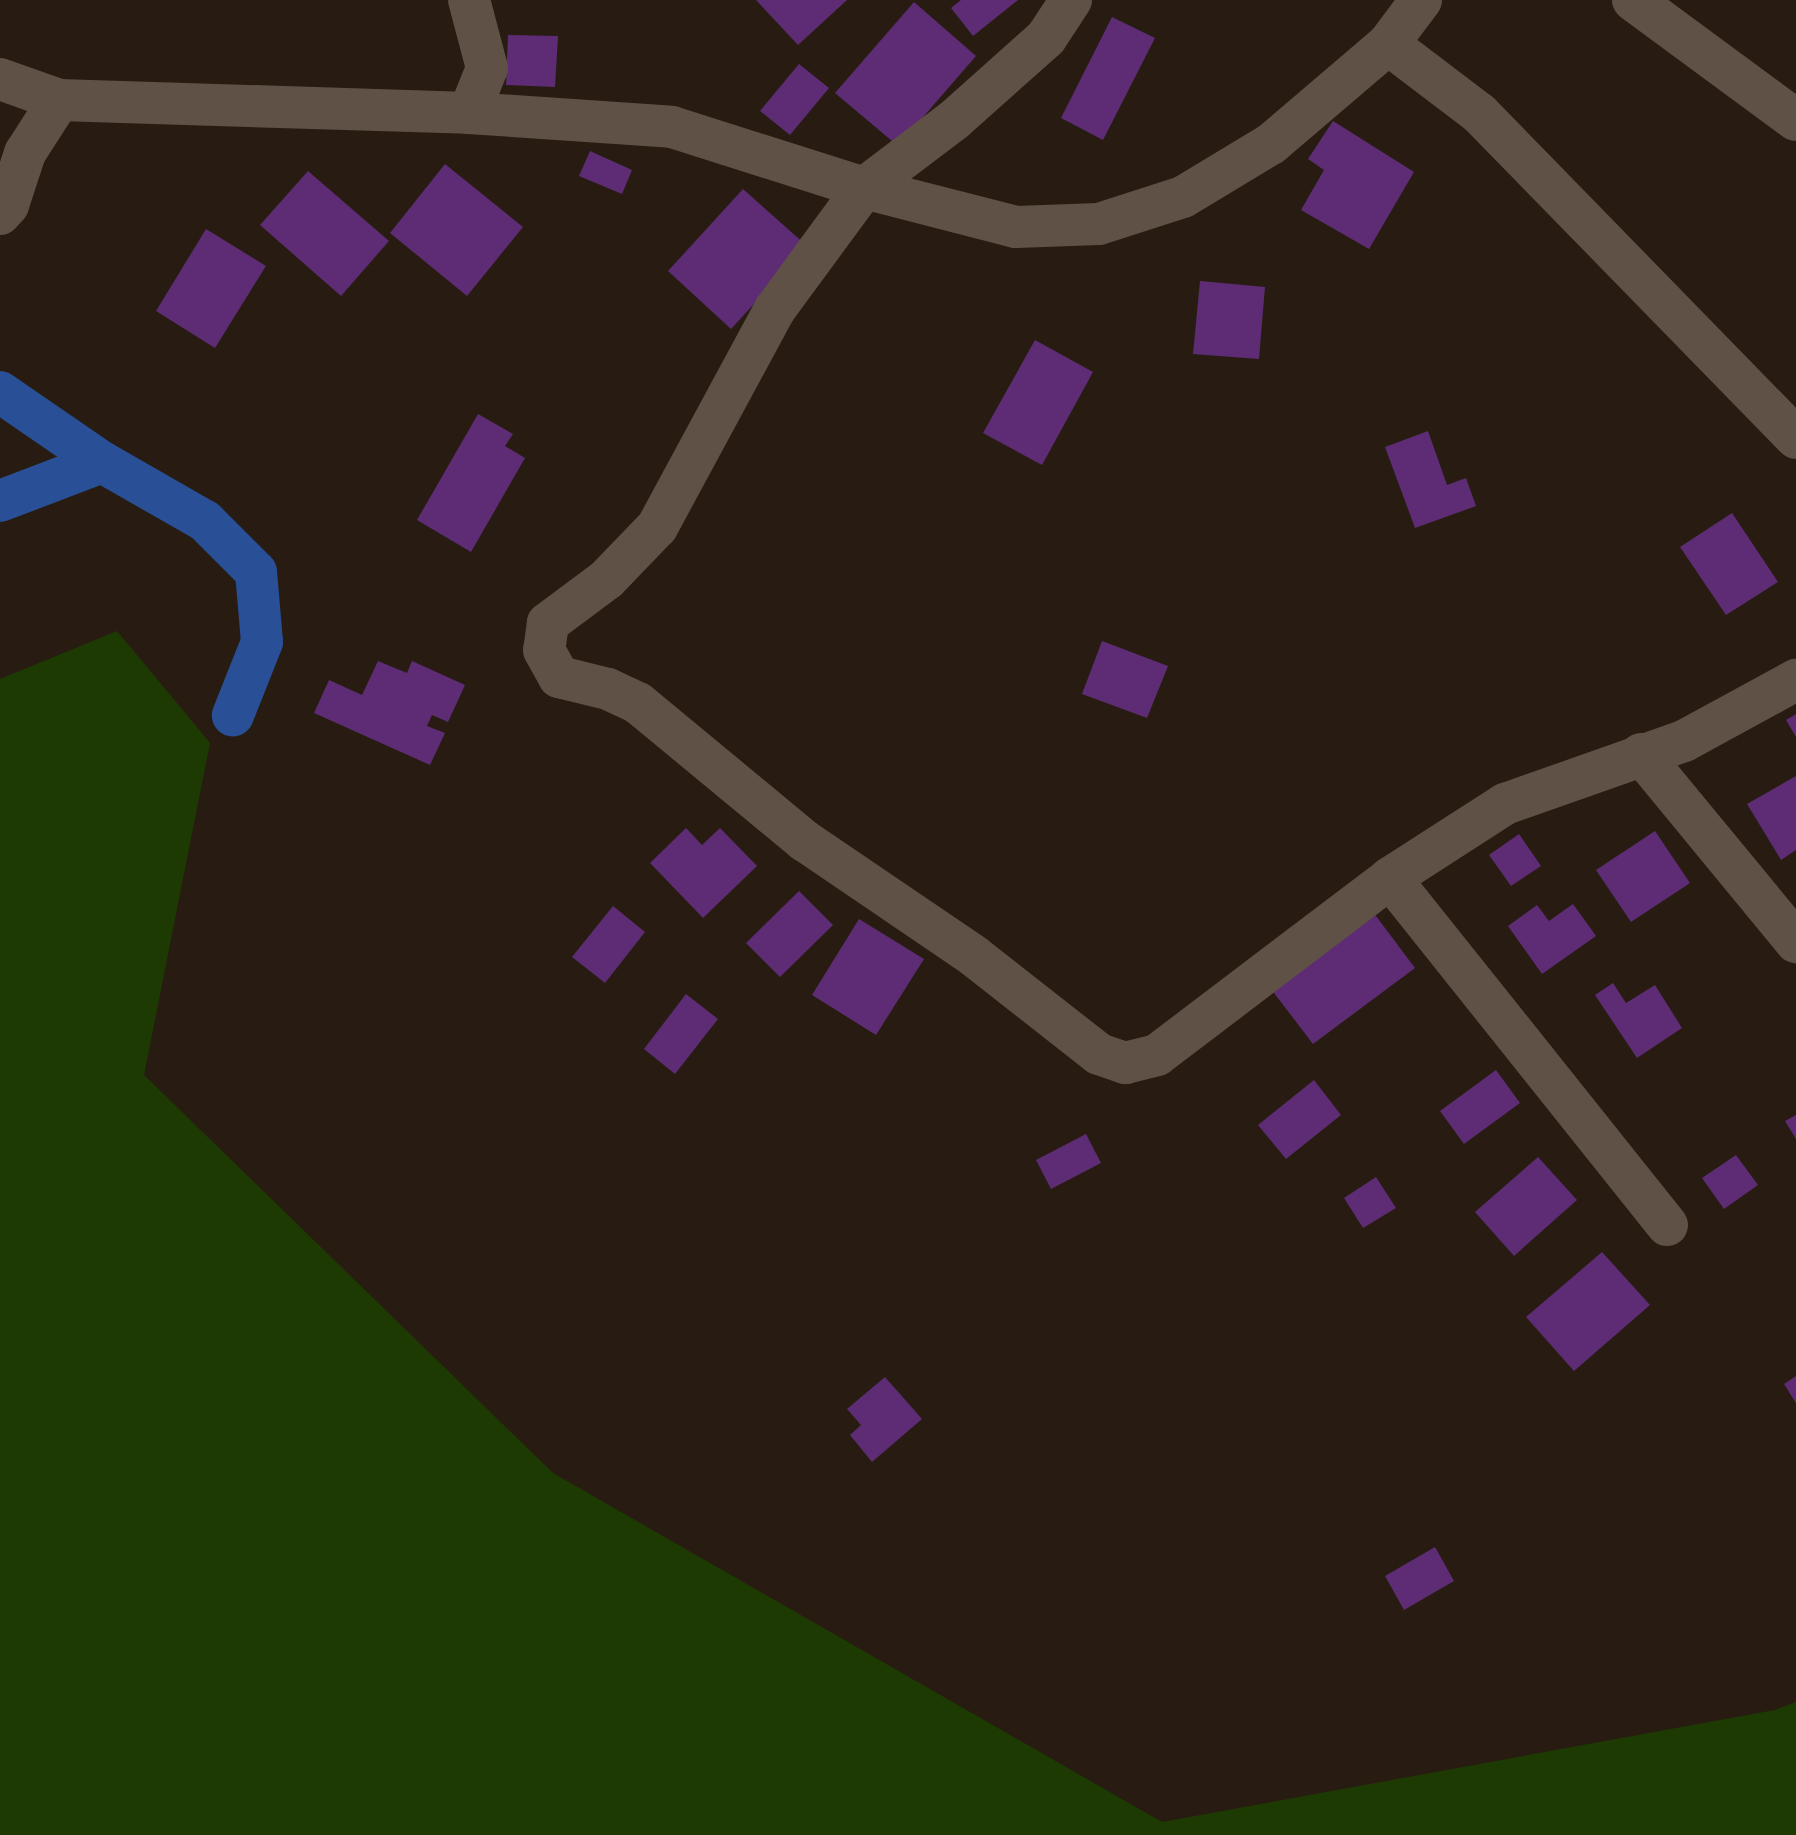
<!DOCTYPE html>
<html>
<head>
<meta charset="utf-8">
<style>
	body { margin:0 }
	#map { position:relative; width:1796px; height:1835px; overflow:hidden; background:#281c12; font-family:Jost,sans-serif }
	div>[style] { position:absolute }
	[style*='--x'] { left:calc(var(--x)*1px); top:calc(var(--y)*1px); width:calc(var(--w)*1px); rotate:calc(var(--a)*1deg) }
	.green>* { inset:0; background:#1d3a02 }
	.canal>* { height:42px; margin:-21px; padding:0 21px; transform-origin:21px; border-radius:21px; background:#294f96 }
	.building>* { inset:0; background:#5d2c74 }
	.street>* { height:42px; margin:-21px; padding:0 21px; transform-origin:21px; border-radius:21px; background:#5f5146 }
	span { translate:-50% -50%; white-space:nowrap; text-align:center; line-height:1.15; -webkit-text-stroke:6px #1e1309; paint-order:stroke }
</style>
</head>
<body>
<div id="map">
	<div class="green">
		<i style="clip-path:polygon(117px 631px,210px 743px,144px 1075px,553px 1473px,1162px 1822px,1775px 1710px,1796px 1702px,1796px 1835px,0 1835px,0 679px)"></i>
	</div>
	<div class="canal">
		<i style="--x:0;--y:392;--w:124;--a:34.5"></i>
		<i style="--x:102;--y:462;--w:119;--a:29.8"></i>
		<i style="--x:205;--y:521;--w:72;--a:45"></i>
		<i style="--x:256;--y:572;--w:70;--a:85.1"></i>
		<i style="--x:262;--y:642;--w:79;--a:111.7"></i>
		<i style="--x:0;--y:501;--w:109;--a:-20.9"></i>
	</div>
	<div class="building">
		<i style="clip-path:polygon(756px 0,847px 0,798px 45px)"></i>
		<i style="clip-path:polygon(961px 0,1018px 0,973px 36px,951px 8px)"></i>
		<i style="clip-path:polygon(914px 2px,976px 56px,898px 146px,835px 93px)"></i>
		<i style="clip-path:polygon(1112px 17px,1155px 38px,1103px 140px,1061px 118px)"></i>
		<i style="clip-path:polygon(508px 35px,558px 36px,555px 87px,506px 85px)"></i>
		<i style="clip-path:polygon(799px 64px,829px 88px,790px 135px,760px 111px)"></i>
		<i style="clip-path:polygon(1333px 121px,1414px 172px,1369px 249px,1301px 210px,1324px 170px,1308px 159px)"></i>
		<i style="clip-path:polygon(590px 151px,632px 170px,622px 194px,579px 176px)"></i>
		<i style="clip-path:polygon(445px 164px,523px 227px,467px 296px,390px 233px)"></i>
		<i style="clip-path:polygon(308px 171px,389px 241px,341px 296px,260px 225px)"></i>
		<i style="clip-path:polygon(743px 189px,807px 246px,731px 329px,668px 271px)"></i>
		<i style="clip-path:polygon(206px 229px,266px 266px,215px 348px,156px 311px)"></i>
		<i style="clip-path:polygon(1200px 281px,1265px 287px,1259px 359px,1193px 354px)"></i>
		<i style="clip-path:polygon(1035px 340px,1093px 372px,1042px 465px,983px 433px)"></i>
		<i style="clip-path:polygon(478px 414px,513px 434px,505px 446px,525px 458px,471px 552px,417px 520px)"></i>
		<i style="clip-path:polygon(1428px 431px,1447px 485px,1466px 478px,1476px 506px,1415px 528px,1385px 447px)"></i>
		<i style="clip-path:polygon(1732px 513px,1778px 582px,1726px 615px,1680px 547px)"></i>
		<i style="clip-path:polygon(1102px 641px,1168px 666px,1147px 718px,1082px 694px)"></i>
		<i style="clip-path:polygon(378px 661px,407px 673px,412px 661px,465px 685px,448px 722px,432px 715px,427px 726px,445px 733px,430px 765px,314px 713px,329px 680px,362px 695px)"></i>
		<i style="clip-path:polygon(1796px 714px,1796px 737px,1786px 720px)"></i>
		<i style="clip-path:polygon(1796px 776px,1796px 850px,1781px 860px,1747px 804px)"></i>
		<i style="clip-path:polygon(686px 828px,702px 845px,720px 828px,757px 866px,703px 918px,650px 863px)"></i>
		<i style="clip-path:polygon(1655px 831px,1690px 883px,1631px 922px,1596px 870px)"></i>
		<i style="clip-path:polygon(1519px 834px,1541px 866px,1511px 886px,1489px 855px)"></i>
		<i style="clip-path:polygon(799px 891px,833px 925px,780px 977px,746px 943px)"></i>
		<i style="clip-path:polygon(1573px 904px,1596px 936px,1542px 974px,1508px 926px,1537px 905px,1549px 921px)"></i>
		<i style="clip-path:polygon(613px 906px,645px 932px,605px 983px,572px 957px)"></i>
		<i style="clip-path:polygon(1373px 912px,1415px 968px,1313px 1044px,1271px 989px)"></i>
		<i style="clip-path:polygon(859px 919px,924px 959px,876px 1035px,812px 995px)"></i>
		<i style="clip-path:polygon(1613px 983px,1626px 1003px,1655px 985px,1682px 1028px,1637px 1058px,1595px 995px)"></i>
		<i style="clip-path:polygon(686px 994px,718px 1019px,675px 1074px,644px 1049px)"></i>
		<i style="clip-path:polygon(1496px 1070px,1520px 1103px,1464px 1144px,1440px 1111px)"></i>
		<i style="clip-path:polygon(1314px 1080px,1341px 1115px,1286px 1159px,1258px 1125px)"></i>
		<i style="clip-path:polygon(1796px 1115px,1796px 1139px,1785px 1121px)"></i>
		<i style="clip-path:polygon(1086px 1134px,1101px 1163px,1051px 1189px,1036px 1160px)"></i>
		<i style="clip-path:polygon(1736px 1155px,1758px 1185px,1724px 1209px,1702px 1178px)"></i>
		<i style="clip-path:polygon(1538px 1157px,1577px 1200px,1514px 1256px,1475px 1212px)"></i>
		<i style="clip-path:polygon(1376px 1177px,1396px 1208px,1363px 1228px,1344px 1198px)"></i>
		<i style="clip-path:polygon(1602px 1252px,1650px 1305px,1574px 1371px,1526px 1317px)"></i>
		<i style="clip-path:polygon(1796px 1376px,1796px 1403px,1784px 1384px)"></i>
		<i style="clip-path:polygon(885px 1377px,922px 1419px,872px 1462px,850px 1435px,861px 1425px,847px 1409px)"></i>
		<i style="clip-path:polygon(1435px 1547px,1454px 1581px,1404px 1610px,1385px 1576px)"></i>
	</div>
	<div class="street">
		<i style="--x:1071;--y:0;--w:45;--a:123.3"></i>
		<i style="--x:1046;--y:38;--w:123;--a:138.3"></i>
		<i style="--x:954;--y:120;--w:113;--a:142.9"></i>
		<i style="--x:864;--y:188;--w:150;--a:126.3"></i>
		<i style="--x:775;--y:309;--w:248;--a:118.4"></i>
		<i style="--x:657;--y:527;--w:72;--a:133.9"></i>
		<i style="--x:607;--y:579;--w:74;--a:143.3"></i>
		<i style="--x:548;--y:623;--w:27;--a:98"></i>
		<i style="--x:544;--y:650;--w:31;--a:61"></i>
		<i style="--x:559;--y:677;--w:50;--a:13.8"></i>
		<i style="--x:608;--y:689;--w:33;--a:25"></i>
		<i style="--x:638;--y:703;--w:217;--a:39.6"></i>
		<i style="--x:805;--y:841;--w:204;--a:34.2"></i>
		<i style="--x:974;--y:956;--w:159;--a:38.1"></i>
		<i style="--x:1099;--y:1054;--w:28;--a:19"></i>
		<i style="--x:1125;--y:1063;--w:33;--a:-14"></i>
		<i style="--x:1157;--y:1055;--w:293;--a:-37.2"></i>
		<i style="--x:1390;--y:878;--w:137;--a:-32.8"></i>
		<i style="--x:1505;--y:804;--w:190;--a:-19.4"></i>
		<i style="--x:1684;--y:741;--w:128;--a:-28.6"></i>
		<i style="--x:1633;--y:0;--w:202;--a:36.4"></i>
		<i style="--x:1388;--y:44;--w:114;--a:37.2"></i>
		<i style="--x:1479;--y:113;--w:454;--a:45.7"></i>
		<i style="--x:0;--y:79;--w:63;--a:19.6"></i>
		<i style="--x:59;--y:100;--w:410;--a:1.8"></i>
		<i style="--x:469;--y:113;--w:203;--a:3.9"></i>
		<i style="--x:672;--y:127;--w:201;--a:17.6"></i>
		<i style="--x:864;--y:188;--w:157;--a:14.4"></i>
		<i style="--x:1016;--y:227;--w:83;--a:-2.1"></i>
		<i style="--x:1099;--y:224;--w:88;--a:-17.8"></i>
		<i style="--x:1183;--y:197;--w:103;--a:-31.1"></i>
		<i style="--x:1271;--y:144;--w:154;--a:-40.5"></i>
		<i style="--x:1388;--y:44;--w:55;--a:-53.1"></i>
		<i style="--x:469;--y:113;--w:48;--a:-68.2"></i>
		<i style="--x:487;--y:68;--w:70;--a:-104.8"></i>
		<i style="--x:0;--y:214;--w:12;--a:-48"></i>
		<i style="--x:8;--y:205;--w:55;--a:-71.9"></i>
		<i style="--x:25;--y:153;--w:63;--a:-57.3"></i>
		<i style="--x:1641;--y:754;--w:244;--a:50.5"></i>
		<i style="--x:1390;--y:878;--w:444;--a:51.4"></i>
	</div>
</div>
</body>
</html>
